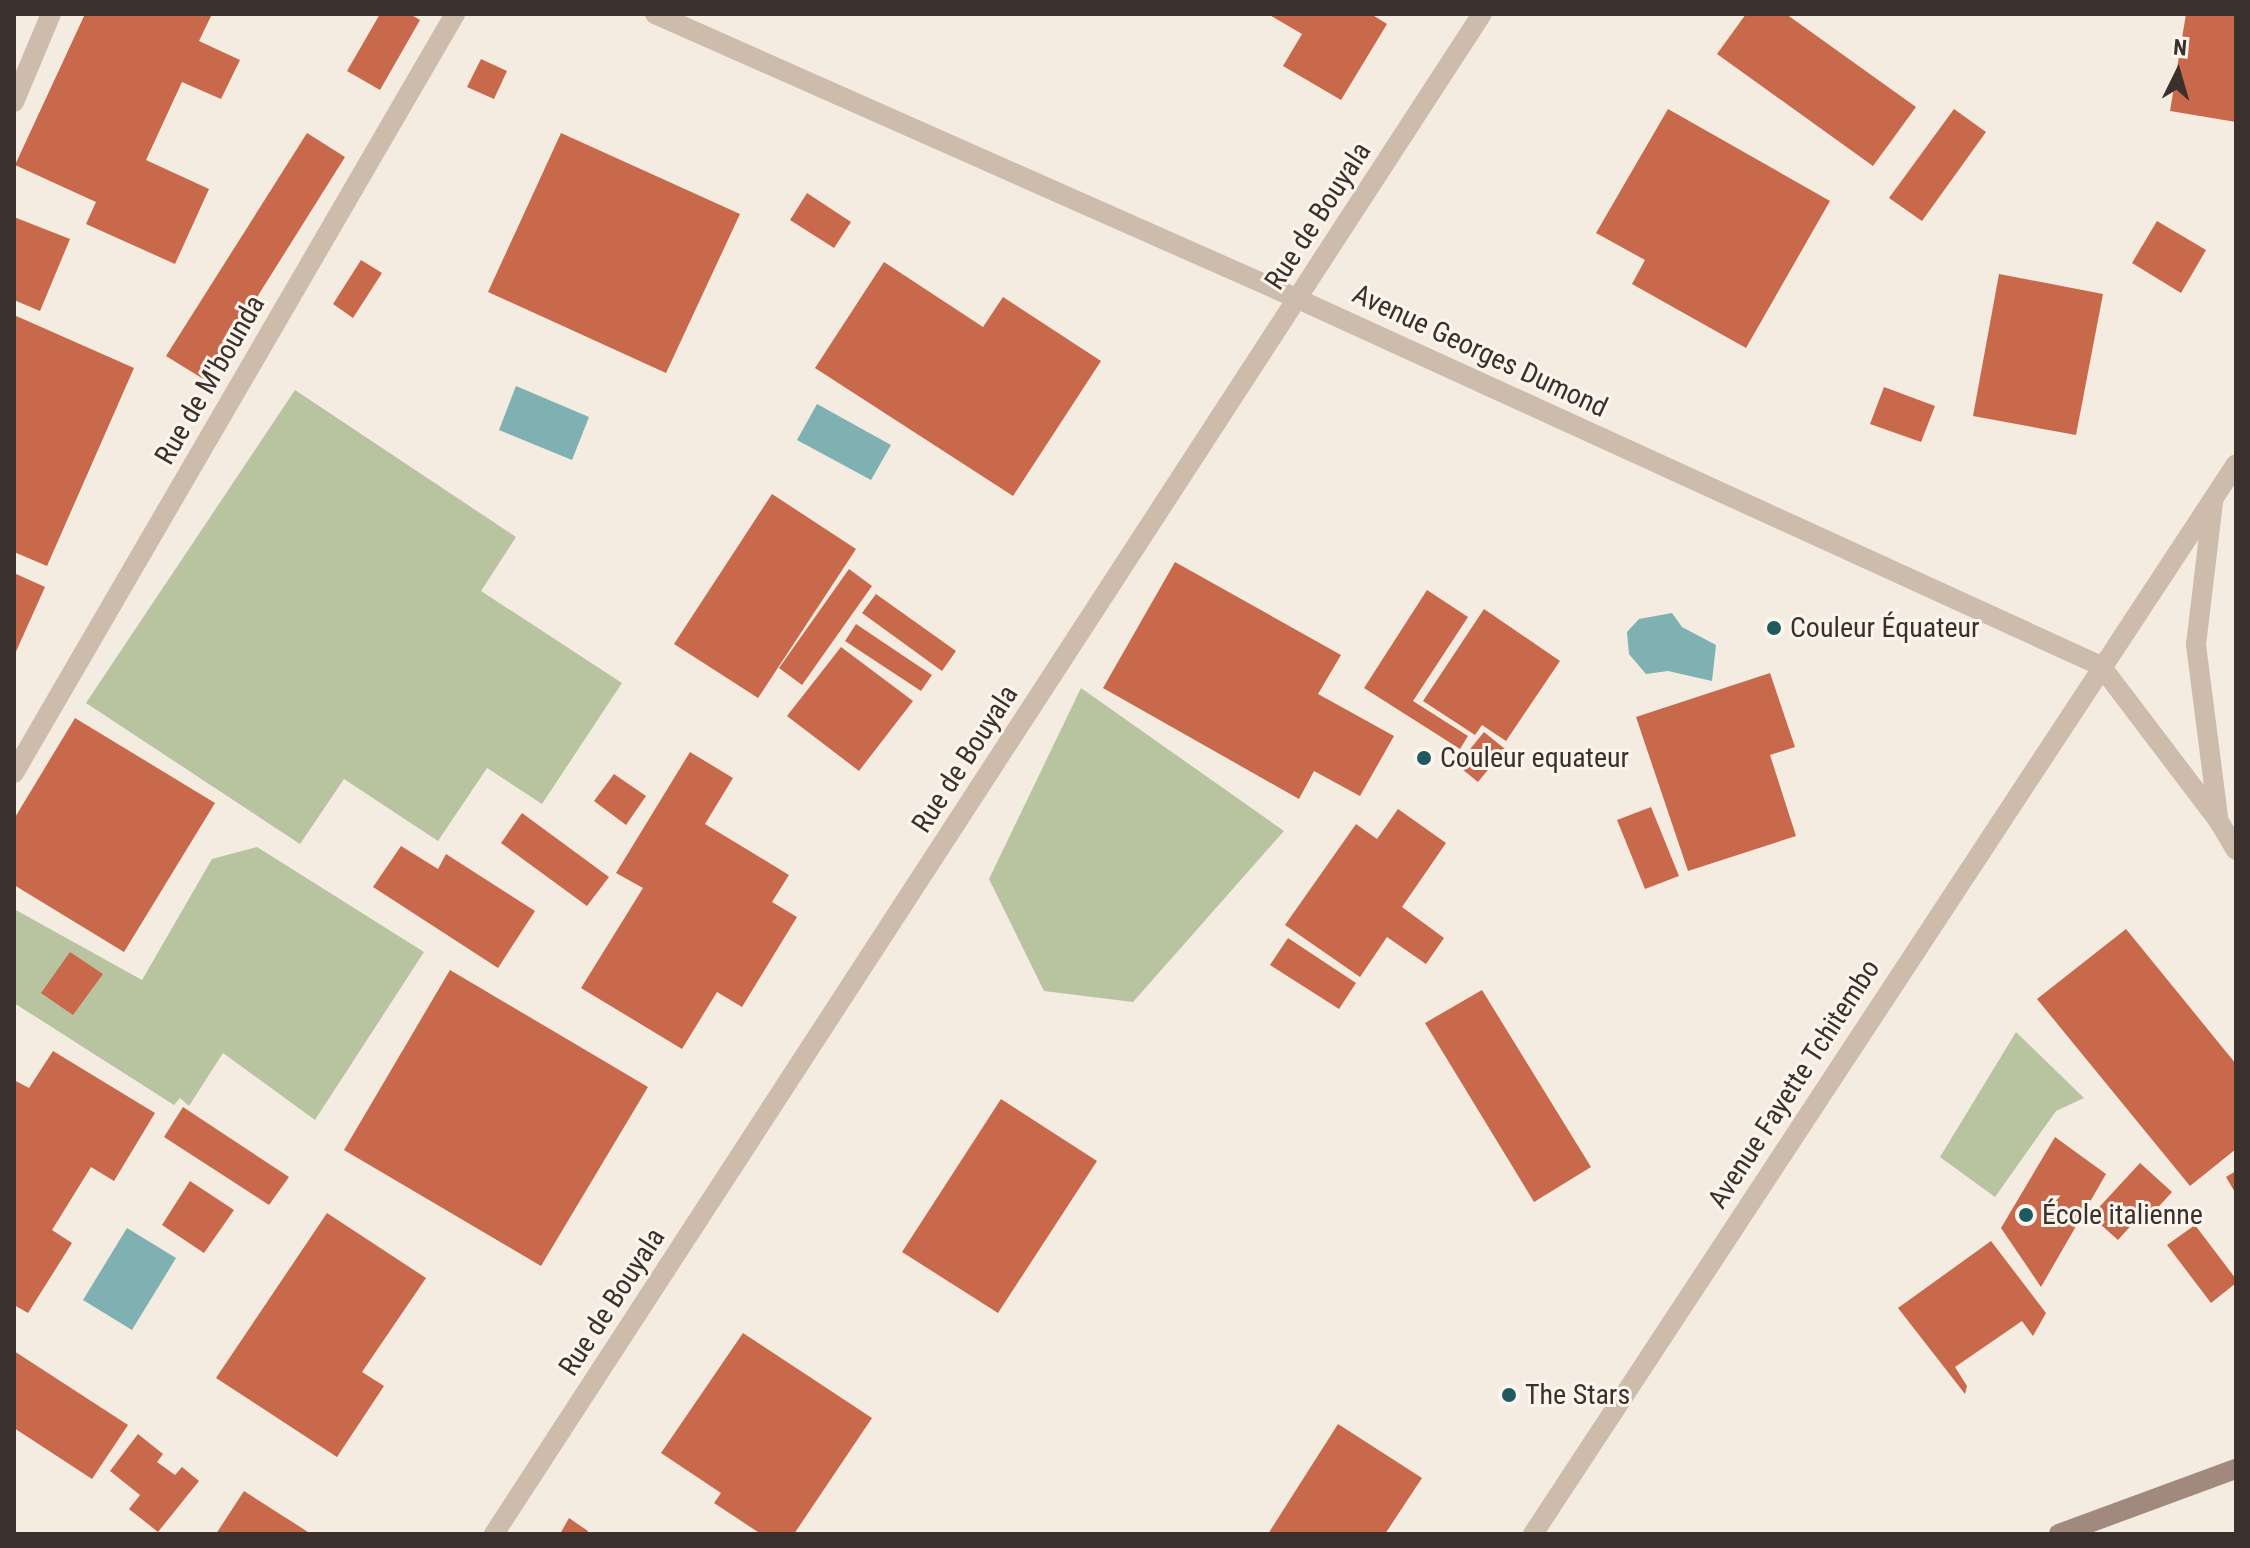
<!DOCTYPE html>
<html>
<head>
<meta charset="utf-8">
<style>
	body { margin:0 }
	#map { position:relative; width:2250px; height:1548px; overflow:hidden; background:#f4ebe1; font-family:"Roboto Condensed",sans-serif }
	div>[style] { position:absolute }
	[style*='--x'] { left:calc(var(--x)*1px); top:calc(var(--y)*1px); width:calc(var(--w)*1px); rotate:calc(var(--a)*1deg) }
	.green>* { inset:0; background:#b8c4a0 }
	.water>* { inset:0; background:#7fb0b2 }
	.building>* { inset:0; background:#c8694b }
	.lane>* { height:20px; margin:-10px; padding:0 10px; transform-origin:10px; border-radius:10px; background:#cdbbac }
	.street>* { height:20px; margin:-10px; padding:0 10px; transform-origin:10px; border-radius:10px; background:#cdbbac }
	.secondary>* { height:20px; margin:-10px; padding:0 10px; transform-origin:10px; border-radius:10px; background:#a18a7d }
	.dots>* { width:22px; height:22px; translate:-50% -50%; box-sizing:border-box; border:4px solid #fbf5ee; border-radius:50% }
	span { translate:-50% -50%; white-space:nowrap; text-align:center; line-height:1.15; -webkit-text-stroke:6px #fbf5ee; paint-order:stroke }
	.street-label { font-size:28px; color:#3b302b }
	.poi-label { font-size:28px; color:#3b302b }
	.left { translate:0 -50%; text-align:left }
	.frame { position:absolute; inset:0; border:16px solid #3b302b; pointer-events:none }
	.north { position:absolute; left:2138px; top:32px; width:80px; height:80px; -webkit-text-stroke:6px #fbf5ee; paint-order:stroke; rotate:5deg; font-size:22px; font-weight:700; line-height:32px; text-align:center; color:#3b302b }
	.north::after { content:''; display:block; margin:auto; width:28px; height:36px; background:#3b302b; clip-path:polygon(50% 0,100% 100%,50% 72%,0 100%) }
</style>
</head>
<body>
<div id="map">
	<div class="green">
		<i style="clip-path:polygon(295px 390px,516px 537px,481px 591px,622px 683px,542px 804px,487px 768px,438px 841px,344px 779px,300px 844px,86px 703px)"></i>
		<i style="clip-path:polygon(1081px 688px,1284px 831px,1133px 1002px,1044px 991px,989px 879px)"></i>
		<i style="clip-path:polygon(257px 847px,424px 952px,315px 1120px,223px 1053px,189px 1106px,180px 1098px,174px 1105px,14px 1003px,14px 909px,142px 980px,212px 859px)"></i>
		<i style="clip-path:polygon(2016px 1032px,2084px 1098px,2056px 1111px,1995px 1197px,1940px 1157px)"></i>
	</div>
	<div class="water">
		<i style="clip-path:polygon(516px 386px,589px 417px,572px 460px,499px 430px)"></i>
		<i style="clip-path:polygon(817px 404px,891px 445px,871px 480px,797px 440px)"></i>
		<i style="clip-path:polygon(1672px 613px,1682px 627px,1716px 645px,1712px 681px,1668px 671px,1646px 674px,1629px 654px,1627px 632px,1639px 619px)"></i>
		<i style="clip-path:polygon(127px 1228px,176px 1258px,132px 1330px,83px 1300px)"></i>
	</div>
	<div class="building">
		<i style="clip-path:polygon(85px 14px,212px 14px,199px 41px,240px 60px,221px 99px,182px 82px,146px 160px,209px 189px,175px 264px,86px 224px,96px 202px,15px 165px)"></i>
		<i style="clip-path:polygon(380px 14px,410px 14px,420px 20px,380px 90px,347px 71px)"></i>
		<i style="clip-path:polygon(1268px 14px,1371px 14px,1387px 24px,1341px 100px,1283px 66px,1302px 34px)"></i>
		<i style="clip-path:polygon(1746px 14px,1786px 14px,1916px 107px,1873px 166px,1717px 54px)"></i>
		<i style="clip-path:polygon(2186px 14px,2236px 14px,2236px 122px,2170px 111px)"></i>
		<i style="clip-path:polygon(481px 59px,507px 71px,494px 99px,467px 87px)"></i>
		<i style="clip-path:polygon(1668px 109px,1830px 201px,1746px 348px,1632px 284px,1645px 260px,1596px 233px)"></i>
		<i style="clip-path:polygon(1954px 109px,1986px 132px,1922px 221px,1889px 198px)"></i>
		<i style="clip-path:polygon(307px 133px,345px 157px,205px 380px,166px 356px)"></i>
		<i style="clip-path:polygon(561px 133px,740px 214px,666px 373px,488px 292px)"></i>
		<i style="clip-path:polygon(807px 193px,851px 222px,834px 248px,790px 220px)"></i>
		<i style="clip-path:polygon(14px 217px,70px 239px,40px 311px,14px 300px)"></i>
		<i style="clip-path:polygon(2157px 221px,2206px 250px,2181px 293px,2132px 263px)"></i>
		<i style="clip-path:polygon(361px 260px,382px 273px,353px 318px,333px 304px)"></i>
		<i style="clip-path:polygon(884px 262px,983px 327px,1003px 297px,1101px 361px,1013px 496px,815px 368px)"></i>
		<i style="clip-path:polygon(1999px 274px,2103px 294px,2076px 435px,1973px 416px)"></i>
		<i style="clip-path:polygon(14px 315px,134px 368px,47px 566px,14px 552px)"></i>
		<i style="clip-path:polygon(1884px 387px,1935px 406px,1921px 442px,1870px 424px)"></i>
		<i style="clip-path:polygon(772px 494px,856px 549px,758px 698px,674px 644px)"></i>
		<i style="clip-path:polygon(1175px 562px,1341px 655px,1318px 694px,1394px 736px,1360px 796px,1314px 771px,1299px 799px,1103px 688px)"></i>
		<i style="clip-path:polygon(849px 569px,872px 586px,802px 685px,779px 668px)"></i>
		<i style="clip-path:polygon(14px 573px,45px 587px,14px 656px)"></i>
		<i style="clip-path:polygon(1427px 590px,1468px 617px,1413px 701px,1468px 736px,1460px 749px,1364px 688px)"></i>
		<i style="clip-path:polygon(876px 594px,956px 651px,942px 671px,862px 613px)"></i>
		<i style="clip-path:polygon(1484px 609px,1560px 661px,1506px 741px,1482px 725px,1475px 735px,1423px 701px)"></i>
		<i style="clip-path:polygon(856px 624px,932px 675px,921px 691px,845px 641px)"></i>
		<i style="clip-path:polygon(841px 647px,913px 701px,859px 771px,787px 716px)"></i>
		<i style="clip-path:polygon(1770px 673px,1795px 747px,1770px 755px,1796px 836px,1688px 871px,1636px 717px)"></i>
		<i style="clip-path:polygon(75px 718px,215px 803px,124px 952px,14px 885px,14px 819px)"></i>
		<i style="clip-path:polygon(1484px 732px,1505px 749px,1478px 782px,1457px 765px)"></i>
		<i style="clip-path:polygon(690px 752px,733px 778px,705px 824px,789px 875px,772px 902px,797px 917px,742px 1007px,717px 992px,682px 1049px,581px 988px,643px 888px,616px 873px)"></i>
		<i style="clip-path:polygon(614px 774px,646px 796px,626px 825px,594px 801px)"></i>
		<i style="clip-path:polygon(1651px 807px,1679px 876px,1645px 889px,1617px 820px)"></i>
		<i style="clip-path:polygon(1398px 809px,1446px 843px,1402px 907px,1444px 938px,1426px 964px,1387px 937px,1360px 977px,1285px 925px,1356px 824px,1377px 839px)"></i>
		<i style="clip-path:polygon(522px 813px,609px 877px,587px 906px,501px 843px)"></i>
		<i style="clip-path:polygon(401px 846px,438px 869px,446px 854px,535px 911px,498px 968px,373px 887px)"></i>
		<i style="clip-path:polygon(2126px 929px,2236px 1064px,2236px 1149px,2190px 1186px,2037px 999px)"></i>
		<i style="clip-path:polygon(1288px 938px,1356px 983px,1339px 1009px,1270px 965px)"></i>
		<i style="clip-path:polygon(70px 952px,103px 974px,73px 1015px,41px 993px)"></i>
		<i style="clip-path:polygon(450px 970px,648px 1087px,541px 1266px,344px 1150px)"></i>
		<i style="clip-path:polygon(1482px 990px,1591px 1167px,1534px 1202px,1425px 1023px)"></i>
		<i style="clip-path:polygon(53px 1051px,155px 1113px,114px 1181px,91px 1167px,52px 1230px,72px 1243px,28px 1313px,14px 1305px,14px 1080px,29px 1088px)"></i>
		<i style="clip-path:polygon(1001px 1099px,1097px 1161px,998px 1313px,902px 1252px)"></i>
		<i style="clip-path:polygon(183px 1107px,289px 1177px,269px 1205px,164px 1137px)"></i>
		<i style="clip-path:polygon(2055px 1137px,2106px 1174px,2041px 1287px,2001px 1228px)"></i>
		<i style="clip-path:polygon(2140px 1163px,2172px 1192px,2142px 1225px,2136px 1220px,2118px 1240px,2091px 1216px)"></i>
		<i style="clip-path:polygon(2236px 1171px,2236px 1194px,2226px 1177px)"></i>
		<i style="clip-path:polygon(190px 1181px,234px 1210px,204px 1253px,162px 1225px)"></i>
		<i style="clip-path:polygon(327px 1213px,426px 1278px,362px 1372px,384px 1386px,337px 1457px,216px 1378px)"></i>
		<i style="clip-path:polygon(2195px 1225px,2236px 1279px,2236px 1283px,2211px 1303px,2167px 1245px)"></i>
		<i style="clip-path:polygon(1991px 1241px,2046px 1313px,2033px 1336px,2022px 1321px,1955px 1367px,1967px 1386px,1965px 1394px,1898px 1308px)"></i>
		<i style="clip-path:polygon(743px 1333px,872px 1418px,794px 1534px,761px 1534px,714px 1503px,721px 1493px,661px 1453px)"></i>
		<i style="clip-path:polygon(14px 1351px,128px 1425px,92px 1479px,14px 1428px)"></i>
		<i style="clip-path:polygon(1338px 1424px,1422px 1478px,1385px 1534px,1268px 1534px)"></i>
		<i style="clip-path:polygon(138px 1434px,163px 1454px,157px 1462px,175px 1475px,182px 1467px,199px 1481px,158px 1532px,129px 1509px,140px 1495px,110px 1471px)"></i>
		<i style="clip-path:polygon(244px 1491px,308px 1532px,216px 1534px)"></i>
		<i style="clip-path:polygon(569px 1518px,588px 1531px,586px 1534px,560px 1534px)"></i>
	</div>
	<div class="lane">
		<i style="--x:14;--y:102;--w:95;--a:-67.2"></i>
	</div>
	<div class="street">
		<i style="--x:655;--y:14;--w:703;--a:23.9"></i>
		<i style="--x:1298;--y:299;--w:883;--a:24.56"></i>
		<i style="--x:2101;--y:666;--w:193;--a:52.8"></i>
		<i style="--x:2218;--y:820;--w:35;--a:59"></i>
		<i style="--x:2213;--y:502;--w:144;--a:96.8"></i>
		<i style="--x:2196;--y:645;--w:172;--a:82.7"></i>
		<i style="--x:14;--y:773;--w:878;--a:-59.84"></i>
		<i style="--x:494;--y:1534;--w:1813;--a:-56.98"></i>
		<i style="--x:1533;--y:1534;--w:1280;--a:-56.69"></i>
	</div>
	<div class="secondary">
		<i style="--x:2059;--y:1534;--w:189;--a:-20.2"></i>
	</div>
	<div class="dots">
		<i style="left:1774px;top:628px;background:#1f5a5e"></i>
		<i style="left:1424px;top:758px;background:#1f5a5e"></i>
		<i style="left:2026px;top:1215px;background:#1f5a5e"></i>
		<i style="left:1509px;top:1395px;background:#1f5a5e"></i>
	</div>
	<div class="street-label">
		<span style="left:1318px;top:216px;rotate:-57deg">Rue de Bouyala</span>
		<span style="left:1480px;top:351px;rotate:25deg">Avenue Georges Dumond</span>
		<span style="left:210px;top:380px;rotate:-60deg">Rue de M'bounda</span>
		<span style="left:965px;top:759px;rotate:-57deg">Rue de Bouyala</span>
		<span style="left:1794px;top:1084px;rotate:-57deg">Avenue Fayette Tchitembo</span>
		<span style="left:612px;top:1302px;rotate:-57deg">Rue de Bouyala</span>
	</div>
	<div class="poi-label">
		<span class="left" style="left:1790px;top:628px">Couleur Équateur</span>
		<span class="left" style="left:1440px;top:758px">Couleur equateur</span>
		<span class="left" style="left:2042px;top:1215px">École italienne</span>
		<span class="left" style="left:1525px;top:1395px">The Stars</span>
	</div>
	<div class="frame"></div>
	<div class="north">N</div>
</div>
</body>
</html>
